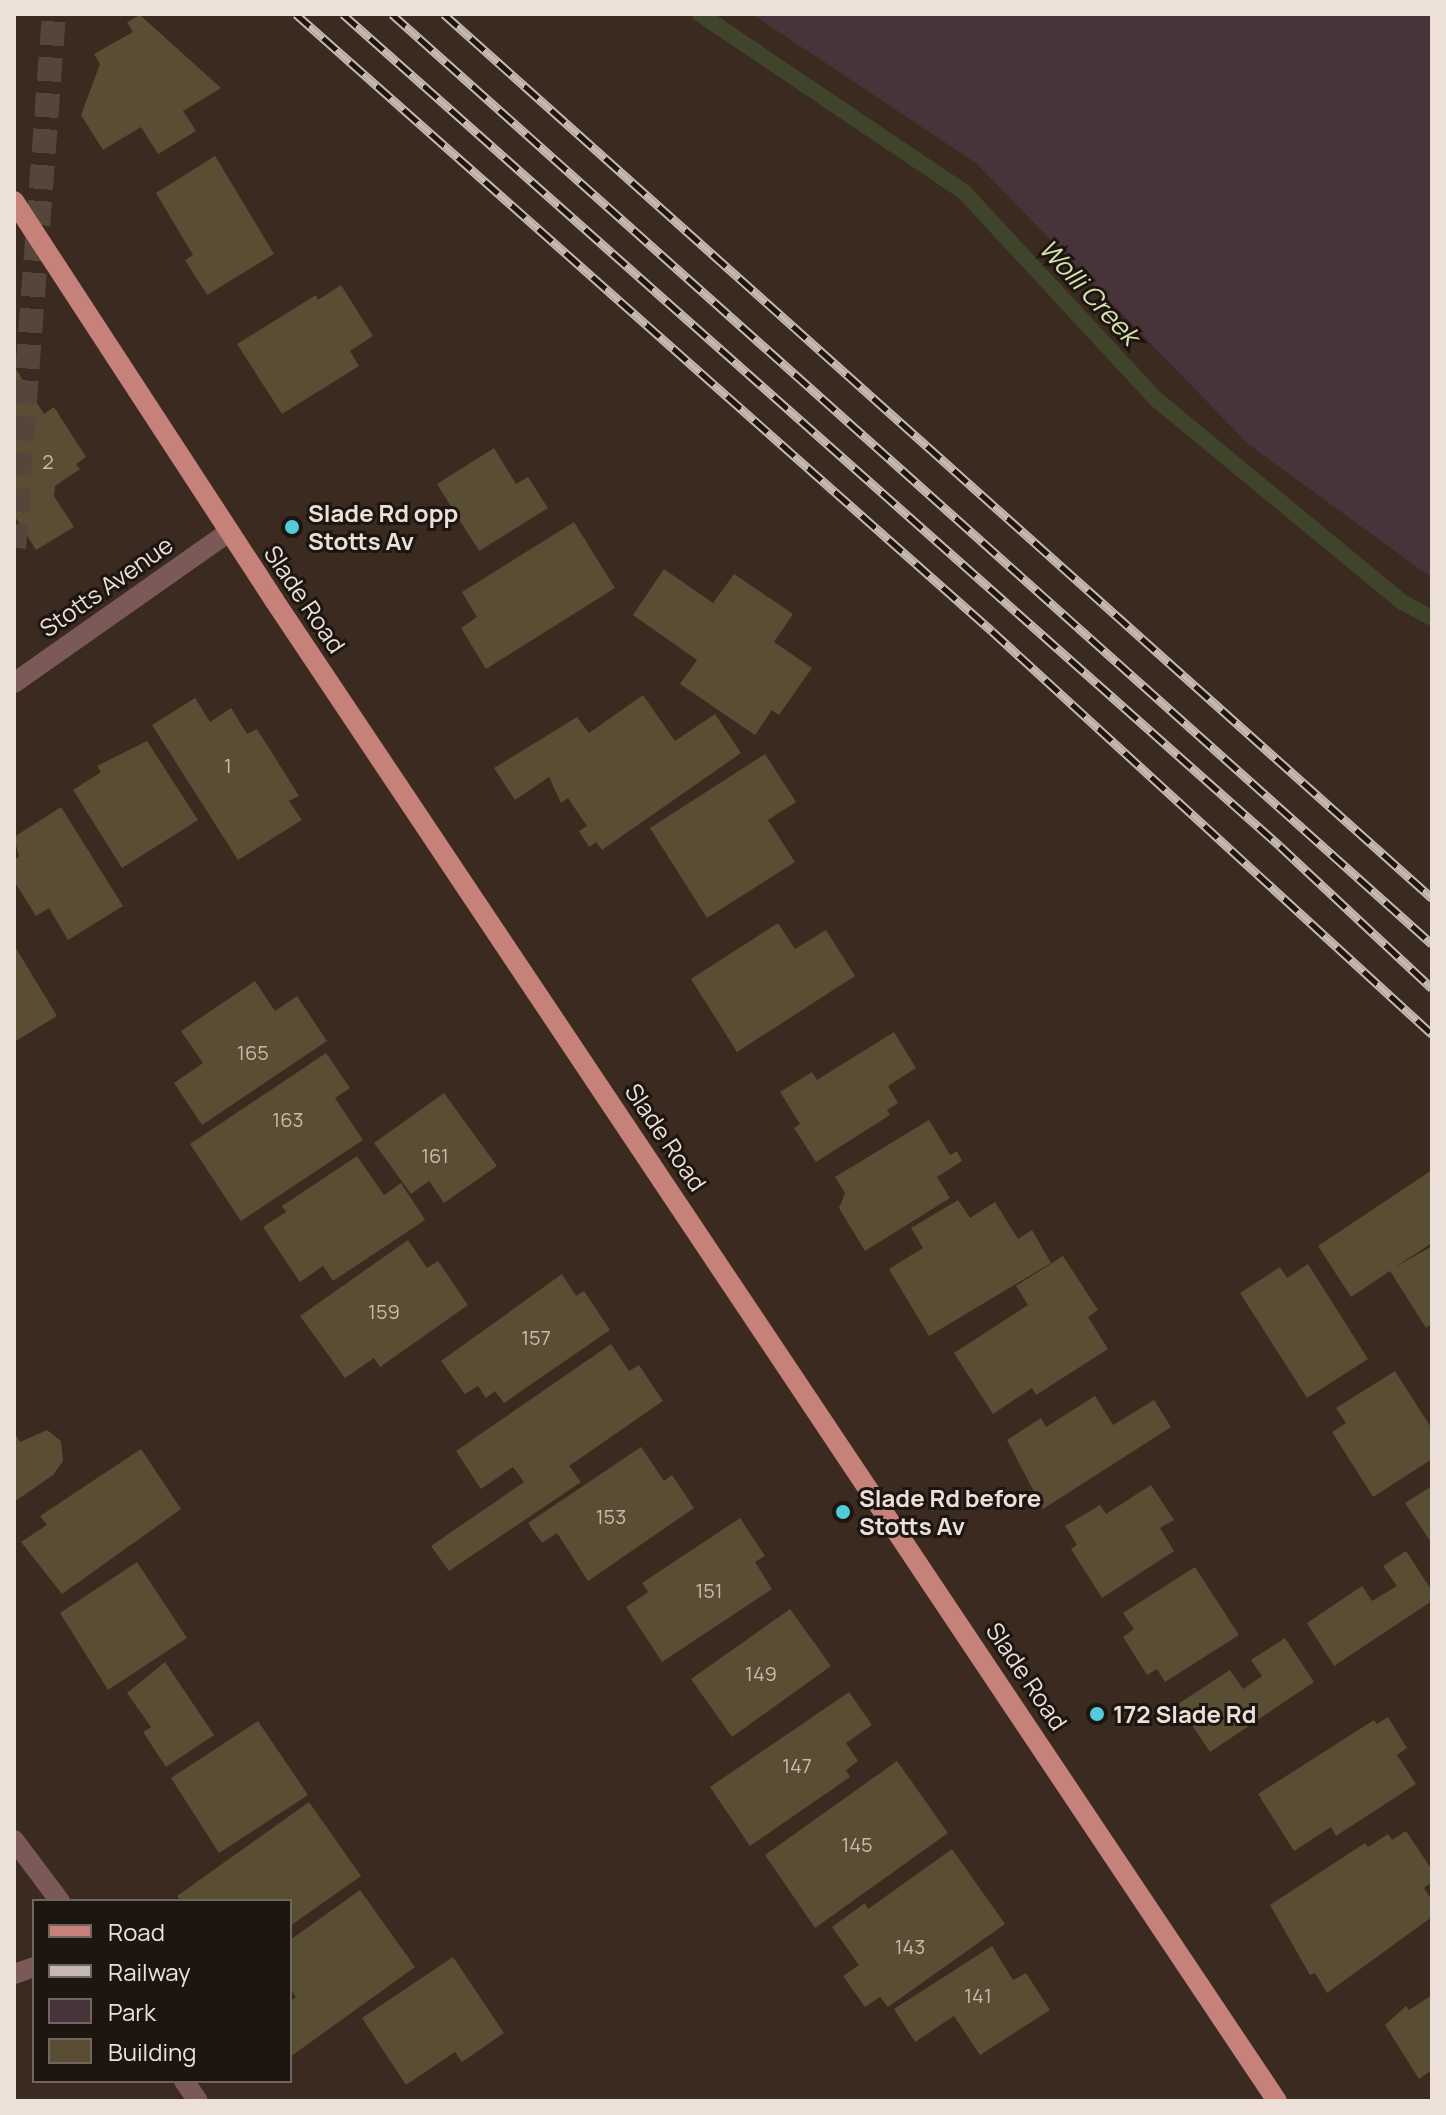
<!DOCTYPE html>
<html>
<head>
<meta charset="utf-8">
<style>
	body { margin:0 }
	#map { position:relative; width:1446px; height:2115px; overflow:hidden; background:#3b2a1f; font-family:Manrope,sans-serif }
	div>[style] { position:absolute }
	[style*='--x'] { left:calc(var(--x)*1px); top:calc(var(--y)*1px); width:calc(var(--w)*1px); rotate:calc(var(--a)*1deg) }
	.green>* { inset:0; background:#47343b }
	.stream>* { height:16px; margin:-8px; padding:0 8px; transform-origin:8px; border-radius:8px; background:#3f442a }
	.building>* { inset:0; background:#594d33 }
	.highway-tunnel>* { height:24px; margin-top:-12px; transform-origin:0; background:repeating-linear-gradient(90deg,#56453b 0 24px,transparent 0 36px) }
	.minor>* { height:20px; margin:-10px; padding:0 10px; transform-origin:10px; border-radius:10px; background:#7b5956 }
	.major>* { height:20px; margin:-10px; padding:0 10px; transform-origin:10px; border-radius:10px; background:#c6817b }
	.rail>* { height:9px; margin-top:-4.5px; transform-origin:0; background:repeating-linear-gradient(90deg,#1d1510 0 18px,#c5b8b0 0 36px); box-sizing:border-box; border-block:2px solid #c5b8b0 }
	.dots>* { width:22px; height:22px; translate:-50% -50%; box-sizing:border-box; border:4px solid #1d1510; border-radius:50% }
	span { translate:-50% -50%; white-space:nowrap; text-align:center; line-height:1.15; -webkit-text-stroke:6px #1d1510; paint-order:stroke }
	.number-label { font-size:20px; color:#c7bbb0 }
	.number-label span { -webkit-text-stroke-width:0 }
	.poi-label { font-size:24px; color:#ece0d9; font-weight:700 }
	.left { translate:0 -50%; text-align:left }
	.street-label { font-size:24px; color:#ece0d9 }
	.water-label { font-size:26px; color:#d8e2ac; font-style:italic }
	.frame { position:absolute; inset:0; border:16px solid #ece0d9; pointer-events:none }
	.legend { position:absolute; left:32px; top:1899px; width:260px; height:184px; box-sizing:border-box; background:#1d1510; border:2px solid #706660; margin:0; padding:10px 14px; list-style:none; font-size:24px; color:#ece0d9 }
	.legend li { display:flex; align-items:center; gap:16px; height:40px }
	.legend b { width:40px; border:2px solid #706660 }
</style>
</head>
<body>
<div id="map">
	<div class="green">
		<i style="clip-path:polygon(752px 14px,1432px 14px,1432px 578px,1248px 444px,977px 164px)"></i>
	</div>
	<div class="stream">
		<i style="--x:700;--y:14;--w:320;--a:34"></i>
		<i style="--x:965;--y:193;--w:282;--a:47.2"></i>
		<i style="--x:1157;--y:400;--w:318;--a:39.5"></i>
		<i style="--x:1402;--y:602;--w:34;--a:28"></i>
	</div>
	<div class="building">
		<i style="clip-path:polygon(140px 15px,221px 88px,183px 111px,196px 131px,158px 154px,141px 127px,103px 150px,81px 115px,100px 64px,94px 54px,133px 32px,127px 22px)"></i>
		<i style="clip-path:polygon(215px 156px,274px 254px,207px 295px,185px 260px,193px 255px,156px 193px)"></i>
		<i style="clip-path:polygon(341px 285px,373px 336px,350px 351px,359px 366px,282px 414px,237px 344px,316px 295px,318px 300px)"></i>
		<i style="clip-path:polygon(14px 366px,44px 414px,54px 407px,86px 457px,76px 464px,80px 469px,55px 486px,54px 496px,74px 527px,36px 550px,14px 515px)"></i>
		<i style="clip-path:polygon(494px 448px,516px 484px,528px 477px,548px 508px,479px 551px,437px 484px)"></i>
		<i style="clip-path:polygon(574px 522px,615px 588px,486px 669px,461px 628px,477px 617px,462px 592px)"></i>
		<i style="clip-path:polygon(664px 569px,713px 603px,734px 574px,793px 614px,774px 642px,812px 668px,779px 715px,772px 710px,755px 735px,680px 684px,697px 660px,633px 615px)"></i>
		<i style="clip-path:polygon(643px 695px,675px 741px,715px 714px,741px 753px,602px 850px,596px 842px,589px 847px,579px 831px,587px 826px,568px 798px,561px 803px,549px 777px,515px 800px,494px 768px,577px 717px,589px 733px)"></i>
		<i style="clip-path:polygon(195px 698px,210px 722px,231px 708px,247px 734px,257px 729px,299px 796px,289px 801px,302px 820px,238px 860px,152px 725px)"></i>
		<i style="clip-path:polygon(147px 741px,198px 820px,122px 868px,73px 790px,101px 772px,97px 766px)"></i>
		<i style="clip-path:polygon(765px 754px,796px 802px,768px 820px,795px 862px,707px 918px,650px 828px)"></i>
		<i style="clip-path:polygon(61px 807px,123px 906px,68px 940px,49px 908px,36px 916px,14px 881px,14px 860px,19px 857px,14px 837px)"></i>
		<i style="clip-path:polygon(778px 923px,795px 949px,826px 930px,855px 976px,737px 1052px,691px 979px)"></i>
		<i style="clip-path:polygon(14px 945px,57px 1016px,14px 1042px)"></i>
		<i style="clip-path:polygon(255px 981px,275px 1011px,297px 996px,327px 1041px,202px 1125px,174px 1083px,203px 1063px,181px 1031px)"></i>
		<i style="clip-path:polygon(894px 1032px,916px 1068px,888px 1086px,898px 1103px,887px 1110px,890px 1115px,816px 1162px,794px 1128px,800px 1124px,780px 1092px,812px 1072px,817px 1080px)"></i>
		<i style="clip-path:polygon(326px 1053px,350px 1088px,335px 1098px,363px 1140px,241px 1221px,190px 1144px)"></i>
		<i style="clip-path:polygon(444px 1093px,497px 1166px,444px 1203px,429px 1181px,411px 1194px,374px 1143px)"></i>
		<i style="clip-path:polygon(929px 1120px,950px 1155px,957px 1151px,962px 1161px,937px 1177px,950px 1198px,865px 1251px,839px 1208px,845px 1193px,835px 1177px)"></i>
		<i style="clip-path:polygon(357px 1156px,384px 1195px,401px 1183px,425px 1220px,333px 1281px,323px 1266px,300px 1282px,263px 1227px,286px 1212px,282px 1206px)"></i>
		<i style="clip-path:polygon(1432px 1170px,1432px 1243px,1394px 1268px,1432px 1246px,1432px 1324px,1426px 1328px,1390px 1271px,1351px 1297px,1318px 1246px)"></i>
		<i style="clip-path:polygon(958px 1200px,970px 1218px,995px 1202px,1018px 1239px,1032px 1230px,1051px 1263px,929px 1336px,889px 1269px,923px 1248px,911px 1228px)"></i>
		<i style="clip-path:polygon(408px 1240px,427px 1268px,438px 1261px,468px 1305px,380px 1367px,374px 1358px,345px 1378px,300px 1316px)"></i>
		<i style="clip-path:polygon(1063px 1256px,1098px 1310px,1088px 1317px,1108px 1349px,1036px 1395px,1032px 1388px,993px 1414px,954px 1353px,1028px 1305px,1016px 1286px)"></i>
		<i style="clip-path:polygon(1308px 1264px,1368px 1359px,1307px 1398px,1240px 1293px,1280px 1267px,1287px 1278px)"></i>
		<i style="clip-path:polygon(562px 1274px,576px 1296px,584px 1291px,610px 1330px,504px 1403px,495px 1391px,486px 1398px,478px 1386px,465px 1394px,441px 1361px)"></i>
		<i style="clip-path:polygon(611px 1344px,629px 1371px,639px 1365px,663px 1401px,569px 1466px,581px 1482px,449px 1571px,431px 1546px,524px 1482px,513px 1467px,481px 1489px,456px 1451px)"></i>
		<i style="clip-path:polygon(1395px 1371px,1432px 1429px,1432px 1459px,1373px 1497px,1332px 1432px,1346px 1423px,1336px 1408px)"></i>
		<i style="clip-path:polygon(1095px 1396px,1113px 1425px,1154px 1400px,1171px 1427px,1043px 1509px,1007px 1440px,1041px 1418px,1046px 1427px)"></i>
		<i style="clip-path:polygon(47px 1430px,61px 1441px,63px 1461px,53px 1475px,14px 1502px,14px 1432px,20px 1442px)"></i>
		<i style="clip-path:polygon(641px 1447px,664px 1481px,672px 1475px,694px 1508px,588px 1581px,557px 1533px,542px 1543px,528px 1523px)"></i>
		<i style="clip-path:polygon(141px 1449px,181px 1509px,62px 1594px,21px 1542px,47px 1525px,40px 1516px)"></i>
		<i style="clip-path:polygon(1151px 1485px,1174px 1520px,1160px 1528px,1174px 1551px,1102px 1598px,1071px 1549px,1077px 1545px,1065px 1526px,1100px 1505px,1106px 1514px)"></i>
		<i style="clip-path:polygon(1432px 1486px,1432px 1544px,1405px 1503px)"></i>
		<i style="clip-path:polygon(740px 1518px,765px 1556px,755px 1562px,772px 1589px,662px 1662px,626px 1607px,648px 1592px,642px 1583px)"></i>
		<i style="clip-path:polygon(1406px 1551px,1432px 1591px,1432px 1601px,1334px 1666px,1307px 1623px,1362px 1586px,1372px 1601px,1397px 1586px,1383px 1566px)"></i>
		<i style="clip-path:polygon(137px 1562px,187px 1638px,108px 1690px,60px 1613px)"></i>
		<i style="clip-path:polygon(1195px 1567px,1239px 1635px,1165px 1682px,1157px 1669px,1147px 1675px,1123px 1637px,1134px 1629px,1123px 1613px)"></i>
		<i style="clip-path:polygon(790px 1609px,831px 1666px,732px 1737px,691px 1679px)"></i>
		<i style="clip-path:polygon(1285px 1638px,1314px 1682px,1210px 1752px,1178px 1704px,1230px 1670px,1243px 1689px,1262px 1676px,1251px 1660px)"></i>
		<i style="clip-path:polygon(165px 1662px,214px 1735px,166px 1767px,143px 1732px,151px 1727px,127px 1693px)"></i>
		<i style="clip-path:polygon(849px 1692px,872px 1725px,846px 1743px,858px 1761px,846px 1770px,850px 1777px,750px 1846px,710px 1787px)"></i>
		<i style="clip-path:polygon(1388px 1717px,1407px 1748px,1397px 1755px,1416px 1784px,1336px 1836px,1331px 1827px,1294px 1851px,1258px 1794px,1374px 1720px,1377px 1724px)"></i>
		<i style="clip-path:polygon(258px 1721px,308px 1795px,219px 1853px,171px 1778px)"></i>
		<i style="clip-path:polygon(897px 1761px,948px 1833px,815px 1928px,765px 1855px)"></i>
		<i style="clip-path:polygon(309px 1802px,361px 1876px,290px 1926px,290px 1901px,180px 1901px,177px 1896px)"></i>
		<i style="clip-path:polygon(1406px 1831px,1432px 1870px,1432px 1882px,1424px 1888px,1432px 1900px,1432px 1917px,1327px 1993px,1315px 1973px,1310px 1975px,1270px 1905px,1365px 1843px,1368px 1847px,1388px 1834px,1392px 1840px)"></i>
		<i style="clip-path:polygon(952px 1849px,1005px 1924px,888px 2007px,880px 1997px,865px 2007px,843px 1976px,859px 1965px,832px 1927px,865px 1903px,868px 1909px)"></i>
		<i style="clip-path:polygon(360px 1890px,415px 1967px,290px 2057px,290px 2001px,296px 1997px,290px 1989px,290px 1940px)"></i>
		<i style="clip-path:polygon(992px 1946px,1013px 1980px,1026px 1973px,1050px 2010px,980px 2055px,954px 2016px,915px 2042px,894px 2009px)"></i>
		<i style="clip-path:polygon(453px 1957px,504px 2033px,462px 2062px,455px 2052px,406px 2085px,362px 2018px)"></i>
		<i style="clip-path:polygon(1432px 1995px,1432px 2070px,1419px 2079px,1385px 2025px,1406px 2006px,1409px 2010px)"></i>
	</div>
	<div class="highway-tunnel">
		<i style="--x:14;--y:548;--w:535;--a:-85.72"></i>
	</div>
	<div class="minor">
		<i style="--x:14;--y:683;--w:263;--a:-35.1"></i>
		<i style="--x:14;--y:1840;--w:76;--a:53"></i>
		<i style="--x:14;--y:1974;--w:21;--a:-19"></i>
		<i style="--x:184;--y:2081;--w:24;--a:55"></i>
	</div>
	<div class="major">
		<i style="--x:14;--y:201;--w:476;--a:56.9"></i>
		<i style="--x:274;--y:600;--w:1805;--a:56.25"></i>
	</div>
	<div class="rail">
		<i style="--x:296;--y:14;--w:930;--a:41.56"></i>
		<i style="--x:992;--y:631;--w:597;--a:42.49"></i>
		<i style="--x:343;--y:14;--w:1253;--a:41.6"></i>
		<i style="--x:1280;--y:846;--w:208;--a:43.1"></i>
		<i style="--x:392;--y:14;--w:1395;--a:41.8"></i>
		<i style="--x:444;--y:14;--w:1326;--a:41.82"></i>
	</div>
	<div class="dots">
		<i style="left:292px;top:527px;background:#53cbdb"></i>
		<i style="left:843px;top:1512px;background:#53cbdb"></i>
		<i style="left:1097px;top:1714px;background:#53cbdb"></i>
	</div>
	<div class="number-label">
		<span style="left:48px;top:461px">2</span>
		<span style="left:228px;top:765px">1</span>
		<span style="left:253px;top:1052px">165</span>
		<span style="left:288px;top:1119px">163</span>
		<span style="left:435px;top:1155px">161</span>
		<span style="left:384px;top:1311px">159</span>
		<span style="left:536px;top:1337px">157</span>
		<span style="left:611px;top:1516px">153</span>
		<span style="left:709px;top:1590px">151</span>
		<span style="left:761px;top:1673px">149</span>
		<span style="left:797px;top:1765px">147</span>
		<span style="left:857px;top:1844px">145</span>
		<span style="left:910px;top:1946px">143</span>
		<span style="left:978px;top:1995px">141</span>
	</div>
	<div class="poi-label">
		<span class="left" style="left:308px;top:527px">Slade Rd opp<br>Stotts Av</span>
		<span class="left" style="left:859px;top:1512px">Slade Rd before<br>Stotts Av</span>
		<span class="left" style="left:1113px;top:1714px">172 Slade Rd</span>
	</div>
	<div class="street-label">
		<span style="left:106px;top:586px;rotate:-35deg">Stotts Avenue</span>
		<span style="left:305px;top:599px;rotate:56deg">Slade Road</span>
		<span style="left:666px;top:1137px;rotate:56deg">Slade Road</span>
		<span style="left:1027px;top:1676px;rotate:56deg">Slade Road</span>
	</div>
	<div class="water-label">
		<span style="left:1089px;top:292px;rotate:47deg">Wolli Creek</span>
	</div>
	<div class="frame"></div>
	<ul class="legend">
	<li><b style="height:10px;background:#c6817b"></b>Road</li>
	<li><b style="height:10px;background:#c5b8b0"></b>Railway</li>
	<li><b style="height:22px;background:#47343b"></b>Park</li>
	<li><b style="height:22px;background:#594d33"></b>Building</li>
	</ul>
</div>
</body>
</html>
